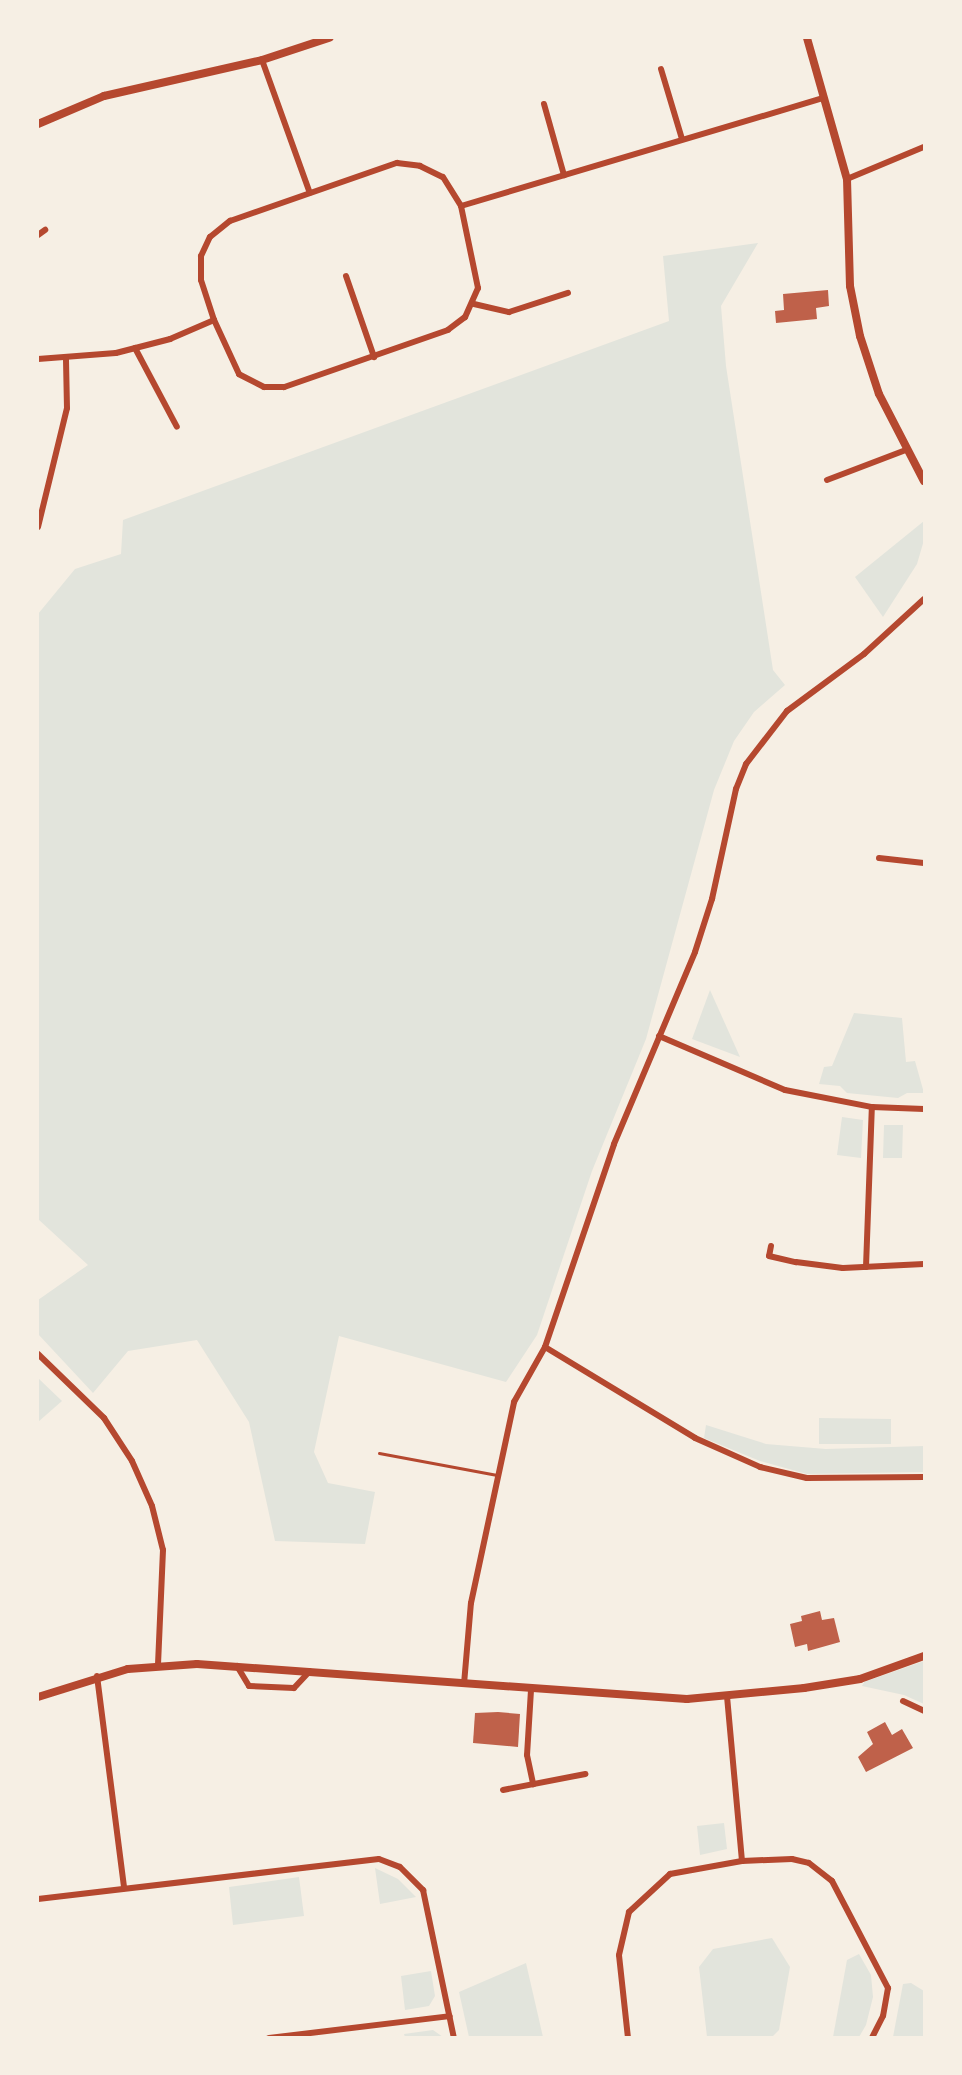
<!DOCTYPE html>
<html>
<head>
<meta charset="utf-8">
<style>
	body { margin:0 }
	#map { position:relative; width:962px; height:2075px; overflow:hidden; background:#f6efe4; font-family:Poppins,sans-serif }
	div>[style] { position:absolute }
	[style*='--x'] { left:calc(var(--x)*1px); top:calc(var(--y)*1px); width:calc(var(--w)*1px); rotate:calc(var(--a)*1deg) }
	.green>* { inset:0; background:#e2e4dc }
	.building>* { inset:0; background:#bf614a }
	.service>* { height:3px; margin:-1.5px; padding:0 1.5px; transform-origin:1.5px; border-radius:1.5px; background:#b5482f }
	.minor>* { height:6px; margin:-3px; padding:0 3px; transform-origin:3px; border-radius:3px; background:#b5482f }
	.tertiary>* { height:8px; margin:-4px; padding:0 4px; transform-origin:4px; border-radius:4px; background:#b5482f }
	span { translate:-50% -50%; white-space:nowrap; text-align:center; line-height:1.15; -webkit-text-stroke:4.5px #f6efe4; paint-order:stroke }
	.frame { position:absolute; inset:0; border:39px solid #f6efe4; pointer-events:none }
</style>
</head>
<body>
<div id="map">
	<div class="green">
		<i style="clip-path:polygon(758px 243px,721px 306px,726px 366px,773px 670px,785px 685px,754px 712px,734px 741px,714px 790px,646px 1039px,592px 1171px,537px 1335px,506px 1382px,339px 1336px,314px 1452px,328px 1483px,375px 1492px,365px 1544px,275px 1541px,249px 1422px,197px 1340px,128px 1351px,93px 1393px,38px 1334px,38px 1300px,88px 1265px,38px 1219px,38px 614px,75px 569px,121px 554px,123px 520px,669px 321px,663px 256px)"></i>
		<i style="clip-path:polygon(924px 521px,924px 540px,917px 564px,883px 617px,855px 577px)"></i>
		<i style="clip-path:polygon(710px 990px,740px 1057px,692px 1039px)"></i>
		<i style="clip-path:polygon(854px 1013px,902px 1018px,906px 1062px,915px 1061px,924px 1093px,907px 1093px,898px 1098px,847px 1093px,840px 1086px,819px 1084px,824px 1067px,832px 1066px)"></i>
		<i style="clip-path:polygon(842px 1117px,863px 1120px,861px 1158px,837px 1155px)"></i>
		<i style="clip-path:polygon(884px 1125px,903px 1125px,902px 1158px,883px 1158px)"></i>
		<i style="clip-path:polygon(38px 1378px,62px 1401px,38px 1422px)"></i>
		<i style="clip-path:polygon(819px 1418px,891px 1419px,891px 1444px,819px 1444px)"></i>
		<i style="clip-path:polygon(706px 1425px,766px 1444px,826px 1449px,924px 1446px,924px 1472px,807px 1474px,760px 1461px,704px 1438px)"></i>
		<i style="clip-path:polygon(924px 1661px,924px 1704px,904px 1695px,862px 1686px,864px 1682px)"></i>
		<i style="clip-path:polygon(724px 1823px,727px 1849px,700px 1855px,697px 1826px)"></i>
		<i style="clip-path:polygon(375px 1868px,398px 1879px,416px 1897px,380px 1904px)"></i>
		<i style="clip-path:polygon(299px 1877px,304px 1916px,233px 1925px,229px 1887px)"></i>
		<i style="clip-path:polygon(772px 1938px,790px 1967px,779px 2030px,772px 2037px,707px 2037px,699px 1967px,713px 1949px)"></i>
		<i style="clip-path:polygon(859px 1954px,871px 1975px,873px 1997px,866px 2025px,859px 2037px,833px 2037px,847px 1960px)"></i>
		<i style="clip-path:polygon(526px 1963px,543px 2037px,469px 2037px,459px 1992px)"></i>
		<i style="clip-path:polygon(431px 1971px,435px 1996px,429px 2006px,405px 2010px,401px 1976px)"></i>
		<i style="clip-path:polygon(911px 1983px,924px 1991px,924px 2037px,893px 2037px,903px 1984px)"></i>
		<i style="clip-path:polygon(433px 2030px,443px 2037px,405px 2037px,404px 2034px)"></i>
	</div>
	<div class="building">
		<i style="clip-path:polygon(828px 290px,829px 306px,816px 308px,817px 319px,776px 323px,775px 311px,784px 310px,783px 294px)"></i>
		<i style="clip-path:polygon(820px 1611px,822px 1620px,834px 1618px,840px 1642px,808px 1651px,807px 1644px,795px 1647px,790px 1624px,802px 1621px,801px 1616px)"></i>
		<i style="clip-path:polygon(498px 1712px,520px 1714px,518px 1747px,473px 1743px,475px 1713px)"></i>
		<i style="clip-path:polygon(885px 1722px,892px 1735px,902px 1729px,913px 1748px,866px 1772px,858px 1757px,873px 1744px,867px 1732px)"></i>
	</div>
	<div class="service">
		<i style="--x:379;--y:1453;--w:120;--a:10.6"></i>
	</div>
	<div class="minor">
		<i style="--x:262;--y:60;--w:141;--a:70.2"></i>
		<i style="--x:661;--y:69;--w:73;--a:73.3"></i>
		<i style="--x:544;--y:104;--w:74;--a:74.3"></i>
		<i style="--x:397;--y:163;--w:23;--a:7"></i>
		<i style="--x:420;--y:166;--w:25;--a:26"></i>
		<i style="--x:443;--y:177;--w:34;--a:58"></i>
		<i style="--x:461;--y:206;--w:84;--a:78.3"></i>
		<i style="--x:478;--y:288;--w:32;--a:114"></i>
		<i style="--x:465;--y:317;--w:21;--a:143"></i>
		<i style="--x:448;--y:330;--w:174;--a:160.8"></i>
		<i style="--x:284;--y:387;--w:20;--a:180"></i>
		<i style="--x:264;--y:387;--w:28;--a:-153"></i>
		<i style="--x:239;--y:374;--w:60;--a:-114.8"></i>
		<i style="--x:214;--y:320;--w:42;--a:-108"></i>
		<i style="--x:201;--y:280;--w:24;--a:-90"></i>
		<i style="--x:201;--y:256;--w:21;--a:-65"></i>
		<i style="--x:210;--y:237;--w:26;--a:-39"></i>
		<i style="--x:230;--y:221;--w:177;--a:-19.2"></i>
		<i style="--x:847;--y:179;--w:83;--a:-22.6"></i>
		<i style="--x:461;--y:206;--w:379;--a:-16.6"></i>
		<i style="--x:38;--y:235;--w:9;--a:-36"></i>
		<i style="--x:346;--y:276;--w:86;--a:70.9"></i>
		<i style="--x:474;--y:304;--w:36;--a:13"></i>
		<i style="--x:509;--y:312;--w:62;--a:-17.9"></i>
		<i style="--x:135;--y:348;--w:89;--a:62"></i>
		<i style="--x:38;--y:359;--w:78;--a:-4.4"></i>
		<i style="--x:116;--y:353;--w:56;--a:-14.5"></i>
		<i style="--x:170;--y:339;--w:48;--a:-23.4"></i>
		<i style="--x:827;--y:480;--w:85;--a:-20.8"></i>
		<i style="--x:38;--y:527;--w:122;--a:-76.3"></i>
		<i style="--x:67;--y:408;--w:49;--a:-91.2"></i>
		<i style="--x:879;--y:858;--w:45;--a:6.3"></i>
		<i style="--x:659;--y:1036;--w:137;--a:23.2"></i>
		<i style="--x:785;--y:1090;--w:89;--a:11.1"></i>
		<i style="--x:872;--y:1107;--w:52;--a:2.2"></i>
		<i style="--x:771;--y:1246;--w:10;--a:101"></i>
		<i style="--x:769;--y:1256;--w:28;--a:13"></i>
		<i style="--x:796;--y:1262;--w:47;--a:7.3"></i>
		<i style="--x:843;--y:1268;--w:81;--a:-2.8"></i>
		<i style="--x:866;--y:1267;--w:160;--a:-87.9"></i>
		<i style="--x:545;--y:1347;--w:175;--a:31.2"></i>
		<i style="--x:695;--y:1438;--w:71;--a:24"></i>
		<i style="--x:760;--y:1467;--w:48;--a:13.2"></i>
		<i style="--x:807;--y:1478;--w:117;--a:-0.5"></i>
		<i style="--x:38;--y:1354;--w:92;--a:44.1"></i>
		<i style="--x:104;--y:1418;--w:51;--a:56.9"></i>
		<i style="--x:132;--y:1461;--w:49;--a:66"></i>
		<i style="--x:152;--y:1506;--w:45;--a:76"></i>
		<i style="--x:163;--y:1550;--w:115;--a:92.5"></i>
		<i style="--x:237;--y:1666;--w:23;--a:59"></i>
		<i style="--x:249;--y:1686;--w:45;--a:2.5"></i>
		<i style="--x:294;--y:1688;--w:23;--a:-47"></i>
		<i style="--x:97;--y:1676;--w:214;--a:82.7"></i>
		<i style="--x:464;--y:1684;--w:81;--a:-85.1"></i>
		<i style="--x:471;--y:1603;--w:206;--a:-77.9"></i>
		<i style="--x:514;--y:1402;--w:63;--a:-60.6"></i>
		<i style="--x:545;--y:1347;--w:214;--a:-71.2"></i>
		<i style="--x:614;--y:1144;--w:208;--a:-67.1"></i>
		<i style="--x:695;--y:952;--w:56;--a:-72.2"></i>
		<i style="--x:712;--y:899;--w:113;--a:-77.7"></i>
		<i style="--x:736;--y:789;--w:27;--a:-68"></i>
		<i style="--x:746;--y:764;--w:67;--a:-52.3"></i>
		<i style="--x:787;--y:711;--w:96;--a:-36.5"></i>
		<i style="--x:864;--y:654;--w:81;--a:-42.5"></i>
		<i style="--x:531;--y:1690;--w:65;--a:93.5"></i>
		<i style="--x:527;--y:1755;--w:30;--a:78"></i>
		<i style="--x:903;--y:1701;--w:23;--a:25"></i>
		<i style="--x:503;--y:1790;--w:84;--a:-11"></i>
		<i style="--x:742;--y:1861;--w:50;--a:-2.3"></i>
		<i style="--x:792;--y:1859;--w:17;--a:13"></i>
		<i style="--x:809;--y:1863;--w:29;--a:38"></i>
		<i style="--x:832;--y:1881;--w:121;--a:62.4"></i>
		<i style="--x:888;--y:1988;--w:28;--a:100"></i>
		<i style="--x:883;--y:2016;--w:25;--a:117"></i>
		<i style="--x:38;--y:1899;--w:343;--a:-6.7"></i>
		<i style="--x:379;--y:1859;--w:22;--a:21"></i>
		<i style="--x:400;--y:1867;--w:33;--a:45"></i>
		<i style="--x:423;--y:1890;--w:151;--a:78.2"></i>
		<i style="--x:269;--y:2038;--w:182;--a:-6.9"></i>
		<i style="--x:628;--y:2038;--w:83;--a:-96.2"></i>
		<i style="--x:619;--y:1955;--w:44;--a:-76.9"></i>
		<i style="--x:629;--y:1912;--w:56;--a:-42.8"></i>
		<i style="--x:670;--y:1874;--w:73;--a:-10.2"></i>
		<i style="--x:742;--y:1861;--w:166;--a:-95.2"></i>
	</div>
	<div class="tertiary">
		<i style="--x:807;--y:38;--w:147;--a:74.2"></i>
		<i style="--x:847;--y:179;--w:107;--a:88.4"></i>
		<i style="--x:850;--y:286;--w:51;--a:78.7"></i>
		<i style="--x:860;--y:336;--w:61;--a:71.9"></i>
		<i style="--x:879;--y:394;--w:98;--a:62.7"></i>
		<i style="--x:38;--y:124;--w:72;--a:-23"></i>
		<i style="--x:104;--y:96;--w:162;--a:-12.8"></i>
		<i style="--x:262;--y:60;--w:71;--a:-18.2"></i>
		<i style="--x:38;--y:1697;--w:94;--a:-17.3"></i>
		<i style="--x:128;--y:1669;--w:69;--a:-4.1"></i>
		<i style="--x:197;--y:1664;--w:491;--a:4.1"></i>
		<i style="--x:687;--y:1699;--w:118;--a:-5.4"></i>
		<i style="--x:804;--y:1688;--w:57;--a:-9.1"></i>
		<i style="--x:860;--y:1679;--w:68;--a:-19.8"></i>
	</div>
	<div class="frame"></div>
</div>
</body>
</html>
